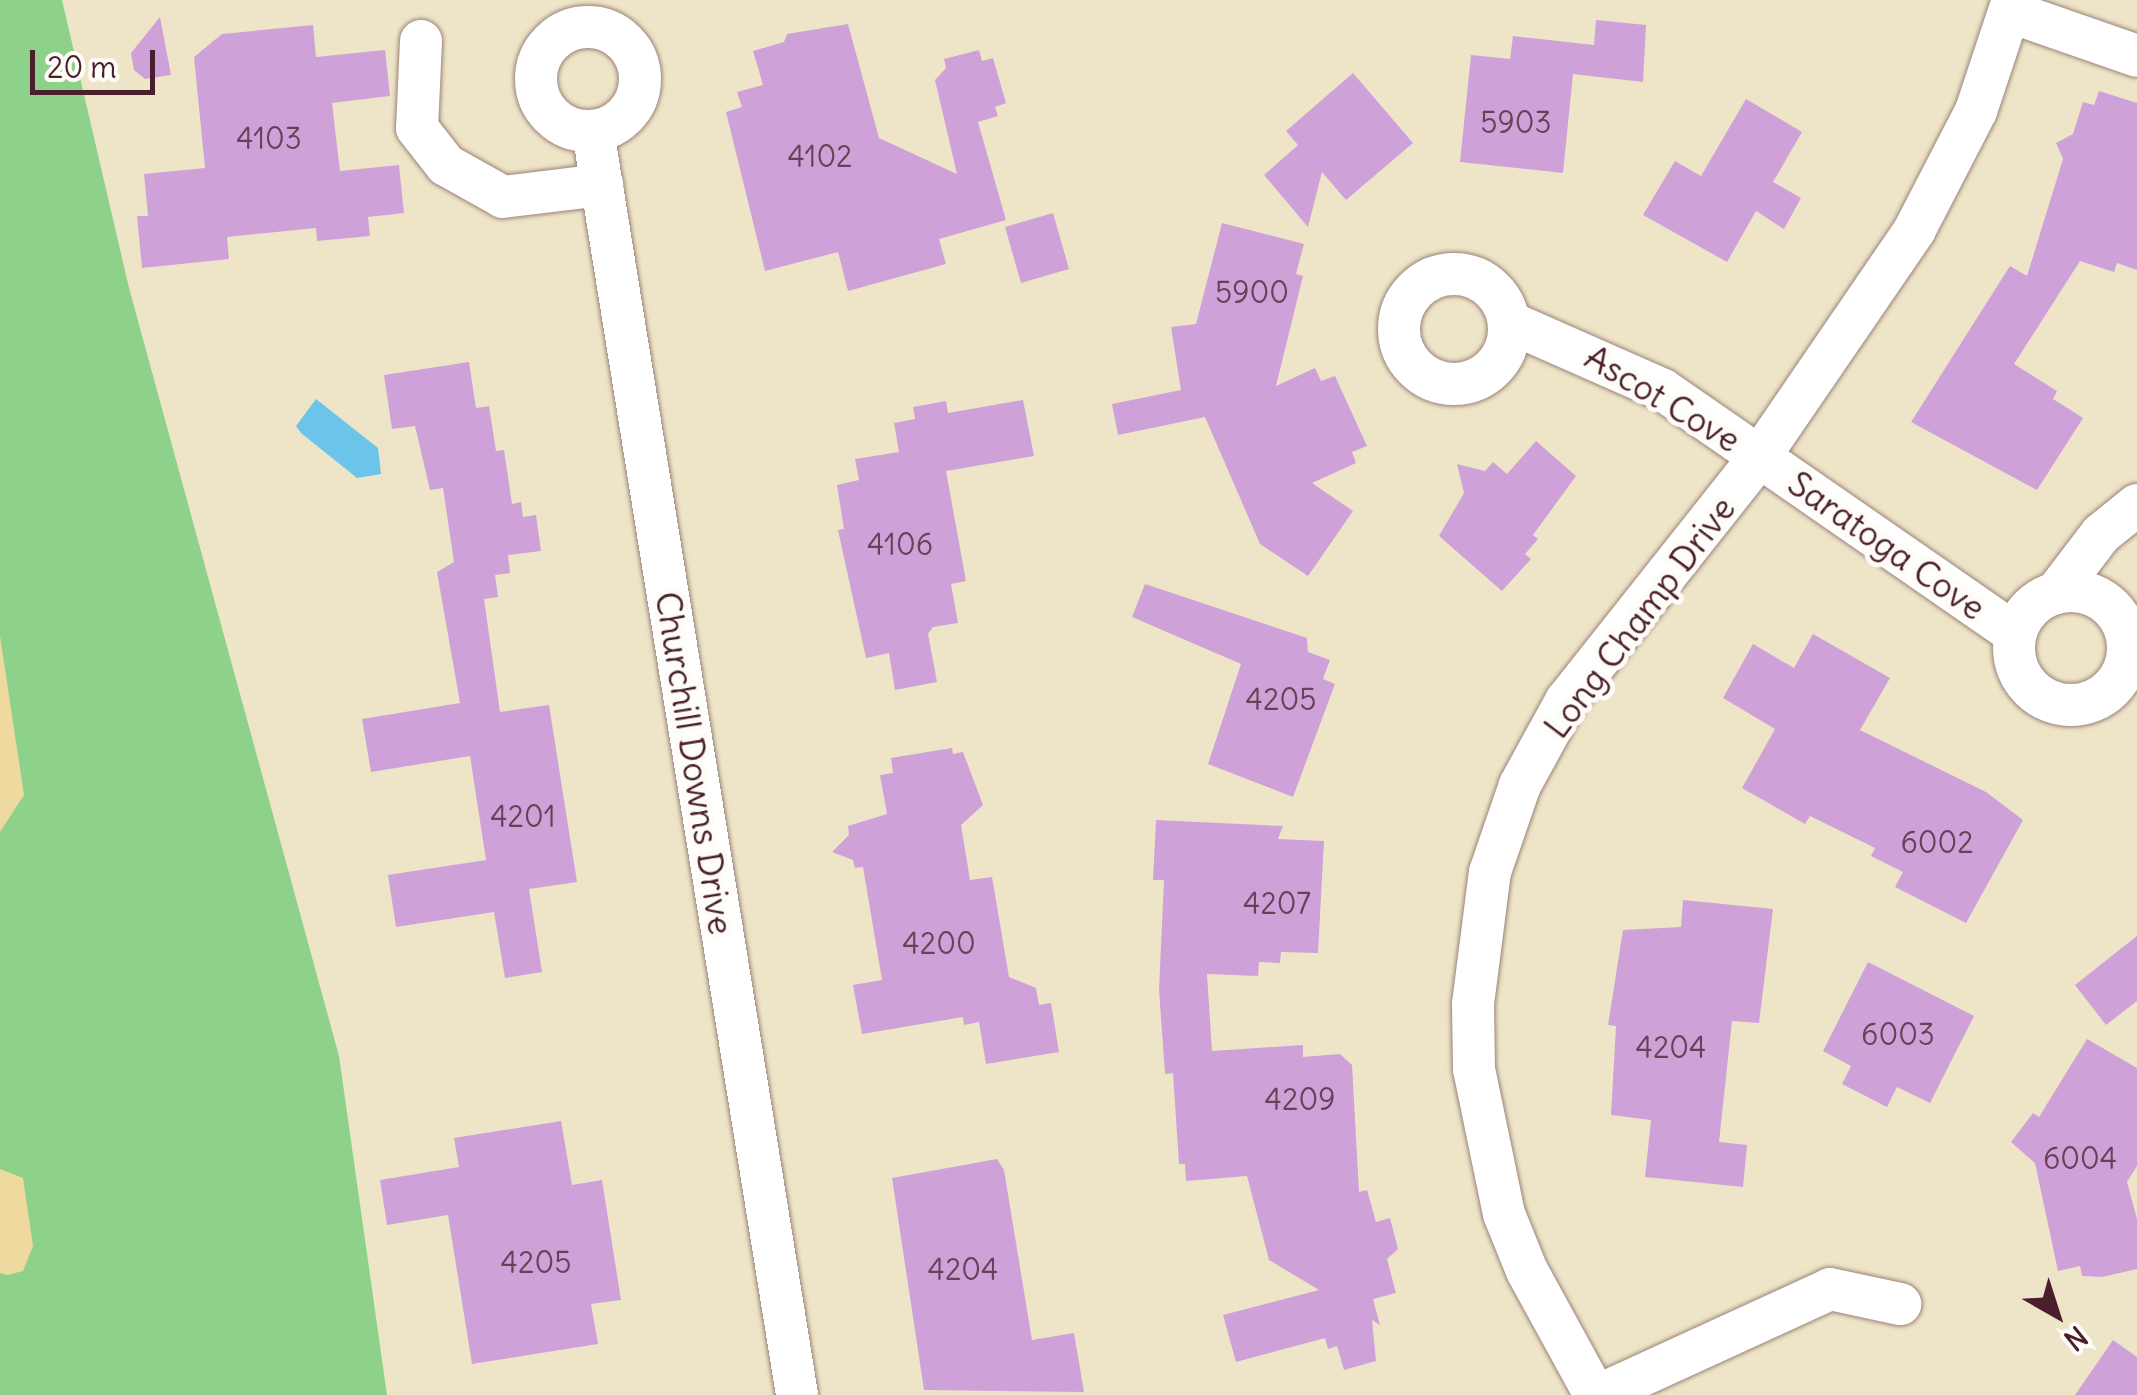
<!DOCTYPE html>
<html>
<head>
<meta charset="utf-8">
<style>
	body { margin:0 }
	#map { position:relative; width:2137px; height:1395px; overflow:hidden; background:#eee5c8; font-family:Delius,sans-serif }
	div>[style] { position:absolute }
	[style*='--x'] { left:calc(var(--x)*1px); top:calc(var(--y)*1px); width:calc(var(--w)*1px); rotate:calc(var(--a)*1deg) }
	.green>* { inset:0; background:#8ed18a }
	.sand>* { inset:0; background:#eeda9e }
	.water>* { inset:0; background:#6bc4e9 }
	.building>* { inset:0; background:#cea2d9 }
	.roads { filter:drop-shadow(0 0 2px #9c827a) drop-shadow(0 0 2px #9c827a) }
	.minor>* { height:42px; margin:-21px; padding:0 21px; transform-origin:21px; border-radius:21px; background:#fff }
	.minor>.ring { margin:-21px; padding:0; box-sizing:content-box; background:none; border:42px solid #fff; border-radius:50% }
	span { translate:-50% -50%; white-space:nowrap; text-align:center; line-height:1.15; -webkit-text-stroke:10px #fdfcf7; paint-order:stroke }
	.number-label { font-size:30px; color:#6b4056 }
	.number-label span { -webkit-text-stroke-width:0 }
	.street-label { font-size:35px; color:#4a1f2b }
	.north { position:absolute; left:2007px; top:1265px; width:100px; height:100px; -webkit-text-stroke:8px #fdfcf7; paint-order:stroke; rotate:141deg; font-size:28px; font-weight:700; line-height:40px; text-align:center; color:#4a1f2b }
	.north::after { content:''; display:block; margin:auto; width:35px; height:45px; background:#4a1f2b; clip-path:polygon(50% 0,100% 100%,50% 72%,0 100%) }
	.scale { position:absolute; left:30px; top:50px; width:125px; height:45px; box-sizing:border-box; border:5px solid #4a1f2b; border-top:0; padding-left:12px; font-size:30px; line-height:35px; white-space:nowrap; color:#4a1f2b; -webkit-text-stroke:8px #fdfcf7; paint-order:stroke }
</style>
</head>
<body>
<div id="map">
	<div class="green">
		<i style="clip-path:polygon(0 0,62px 0,129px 288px,339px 1056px,387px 1395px,0 1395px)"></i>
	</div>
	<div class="sand">
		<i style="clip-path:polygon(0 636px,24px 795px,0 832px)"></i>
		<i style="clip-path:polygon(0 1169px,23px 1178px,33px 1246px,23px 1271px,7px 1275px,0 1273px)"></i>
	</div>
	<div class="water">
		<i style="clip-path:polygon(316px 399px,378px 448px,381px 474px,357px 478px,301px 433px,296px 426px)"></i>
	</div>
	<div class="building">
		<i style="clip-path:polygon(160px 17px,171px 75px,145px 79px,134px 70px,131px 53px)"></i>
		<i style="clip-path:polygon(1596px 20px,1646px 25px,1643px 82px,1573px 74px,1563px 173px,1460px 162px,1471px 55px,1510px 59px,1513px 36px,1594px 45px)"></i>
		<i style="clip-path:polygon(848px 24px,879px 138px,957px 174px,935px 80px,946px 68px,944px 59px,979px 50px,982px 61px,993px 58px,1006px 103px,995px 107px,998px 116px,978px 122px,1006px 220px,939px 239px,946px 264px,848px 291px,838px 252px,765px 271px,726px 112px,742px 107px,737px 92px,763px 85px,753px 51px,784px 42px,787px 34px)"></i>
		<i style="clip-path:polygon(313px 25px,316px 57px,385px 50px,390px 96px,332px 103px,340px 171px,399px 165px,404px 213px,368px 217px,370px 236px,317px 241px,316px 228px,227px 237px,229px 259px,142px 268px,137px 216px,148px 216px,144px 174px,205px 168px,194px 57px,222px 34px)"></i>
		<i style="clip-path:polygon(1353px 73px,1413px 143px,1346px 200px,1322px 172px,1308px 227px,1264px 175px,1298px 145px,1286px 131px)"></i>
		<i style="clip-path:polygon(2099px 91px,2137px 103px,2137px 270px,2117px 263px,2114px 272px,2080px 261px,2014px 364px,2057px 391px,2053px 399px,2083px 418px,2037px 490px,1911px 422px,2010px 266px,2027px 276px,2063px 159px,2056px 143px,2073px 134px,2083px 102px,2094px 105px)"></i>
		<i style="clip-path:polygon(1746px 99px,1802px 132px,1773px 182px,1801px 198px,1784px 229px,1756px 211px,1727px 262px,1643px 215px,1675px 161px,1701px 176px)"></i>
		<i style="clip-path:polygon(1053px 213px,1069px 269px,1021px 283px,1005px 227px)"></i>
		<i style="clip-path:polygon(1222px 223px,1304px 244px,1296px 274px,1303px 276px,1276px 386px,1315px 368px,1321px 381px,1335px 376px,1367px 446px,1352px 452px,1356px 463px,1312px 483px,1353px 511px,1308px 576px,1260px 544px,1205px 417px,1118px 435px,1112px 404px,1181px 390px,1171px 327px,1196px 324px)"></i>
		<i style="clip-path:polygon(469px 362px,476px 408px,489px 406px,496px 451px,504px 450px,512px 504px,521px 502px,523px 517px,536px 515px,541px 551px,508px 555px,510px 573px,495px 575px,498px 597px,484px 599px,500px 712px,549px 705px,577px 882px,529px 889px,542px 972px,505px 978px,494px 912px,396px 927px,388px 875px,486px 860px,470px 756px,371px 772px,362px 719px,460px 703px,437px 572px,454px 562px,443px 488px,430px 490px,415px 426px,392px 429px,384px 375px)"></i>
		<i style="clip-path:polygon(1023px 400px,1034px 456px,946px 471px,966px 581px,951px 584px,958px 623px,933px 627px,928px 634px,937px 682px,895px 690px,889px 653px,866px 658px,838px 530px,844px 529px,837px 485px,859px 480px,855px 459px,899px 452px,894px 423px,915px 419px,913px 407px,946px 401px,948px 413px)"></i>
		<i style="clip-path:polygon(1536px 441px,1576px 476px,1533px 535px,1538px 539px,1525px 554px,1531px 559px,1502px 591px,1439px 536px,1464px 493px,1457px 464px,1485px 471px,1493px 462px,1507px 474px)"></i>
		<i style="clip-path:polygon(1145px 584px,1307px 638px,1308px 652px,1330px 660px,1323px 679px,1335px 684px,1293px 797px,1208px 764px,1241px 664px,1132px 617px)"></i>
		<i style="clip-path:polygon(1813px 634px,1890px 678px,1860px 730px,1986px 792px,2023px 820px,1966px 923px,1895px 887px,1903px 872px,1871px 856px,1875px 848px,1810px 816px,1805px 824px,1742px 788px,1775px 729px,1723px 698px,1753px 644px,1794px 668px)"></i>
		<i style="clip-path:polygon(952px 748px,953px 754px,963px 752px,983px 805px,961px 825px,970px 880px,992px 877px,1009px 977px,1036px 988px,1039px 1005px,1051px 1003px,1059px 1052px,986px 1064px,979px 1022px,964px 1025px,963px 1017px,862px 1034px,853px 985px,882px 980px,863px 867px,855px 868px,853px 860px,832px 852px,849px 835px,848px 826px,887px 814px,880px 775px,893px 773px,891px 758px)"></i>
		<i style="clip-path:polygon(1156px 820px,1283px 826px,1278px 839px,1324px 841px,1318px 953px,1281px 952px,1280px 963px,1259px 962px,1258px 976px,1207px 974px,1212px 1051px,1303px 1045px,1303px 1057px,1340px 1054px,1352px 1065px,1359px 1192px,1367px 1190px,1376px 1222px,1390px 1218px,1398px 1249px,1387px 1259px,1396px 1293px,1373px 1299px,1380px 1325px,1372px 1320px,1376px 1361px,1344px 1370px,1337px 1346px,1328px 1349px,1325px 1338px,1236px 1362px,1223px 1315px,1319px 1290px,1269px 1260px,1247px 1176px,1186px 1181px,1185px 1164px,1179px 1164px,1173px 1073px,1165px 1074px,1159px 990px,1164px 880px,1153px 880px)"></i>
		<i style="clip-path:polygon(1683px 900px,1773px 909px,1759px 1023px,1732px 1021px,1719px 1142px,1747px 1145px,1743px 1187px,1645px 1177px,1651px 1120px,1611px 1115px,1616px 1026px,1608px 1025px,1623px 930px,1681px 927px)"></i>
		<i style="clip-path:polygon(2137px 936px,2137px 1001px,2106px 1025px,2075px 985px)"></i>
		<i style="clip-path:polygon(1868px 962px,1974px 1016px,1930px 1103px,1897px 1087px,1887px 1107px,1842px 1084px,1851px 1066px,1823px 1051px)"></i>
		<i style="clip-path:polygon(2087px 1039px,2137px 1068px,2137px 1166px,2127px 1182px,2137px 1219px,2137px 1269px,2102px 1277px,2082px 1276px,2080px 1266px,2058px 1271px,2035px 1163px,2011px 1142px,2033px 1113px,2039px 1117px)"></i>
		<i style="clip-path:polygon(561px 1121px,572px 1185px,602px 1180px,621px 1300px,591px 1304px,598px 1344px,472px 1364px,448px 1215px,387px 1225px,380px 1180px,459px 1167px,454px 1138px)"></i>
		<i style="clip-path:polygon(997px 1159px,1004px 1170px,1032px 1340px,1074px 1333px,1084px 1392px,924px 1390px,892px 1178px)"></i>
		<i style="clip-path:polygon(2113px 1340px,2137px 1357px,2137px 1395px,2075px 1395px)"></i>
	</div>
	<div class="roads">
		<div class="minor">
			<i style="--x:2011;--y:12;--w:133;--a:19.2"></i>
			<i class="ring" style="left:536px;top:27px;width:62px;height:62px"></i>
			<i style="--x:421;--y:41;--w:87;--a:92.6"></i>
			<i style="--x:417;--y:128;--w:47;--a:51.9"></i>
			<i style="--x:446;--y:165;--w:65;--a:29.3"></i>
			<i style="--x:503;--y:197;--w:100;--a:-6.9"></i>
			<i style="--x:593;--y:131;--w:1280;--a:80.83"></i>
			<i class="ring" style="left:1399px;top:274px;width:68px;height:68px"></i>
			<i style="--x:1509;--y:322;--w:168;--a:23.8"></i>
			<i style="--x:1663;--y:390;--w:428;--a:34.7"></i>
			<i class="ring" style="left:2014px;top:591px;width:72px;height:72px"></i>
			<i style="--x:2056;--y:593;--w:74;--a:-52.7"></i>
			<i style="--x:2101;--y:534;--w:46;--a:-38.9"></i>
			<i style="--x:1595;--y:1395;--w:141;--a:-118.7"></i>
			<i style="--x:1527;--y:1271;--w:61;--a:-112"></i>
			<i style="--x:1504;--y:1214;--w:148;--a:-101.7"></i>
			<i style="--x:1474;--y:1069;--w:65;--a:-90.9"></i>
			<i style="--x:1473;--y:1004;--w:133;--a:-82.7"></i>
			<i style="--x:1490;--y:872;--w:92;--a:-71"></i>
			<i style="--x:1520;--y:785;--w:96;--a:-61.3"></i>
			<i style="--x:1566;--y:701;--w:313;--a:-51.6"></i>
			<i style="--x:1760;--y:456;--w:273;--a:-55.6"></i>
			<i style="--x:1914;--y:231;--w:135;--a:-62.7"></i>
			<i style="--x:1976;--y:111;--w:117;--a:-71.6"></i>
			<i style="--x:1599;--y:1395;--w:254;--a:-24.6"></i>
			<i style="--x:1830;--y:1289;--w:72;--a:12.1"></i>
		</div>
	</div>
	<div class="number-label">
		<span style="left:1516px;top:122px">5903</span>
		<span style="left:269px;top:138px">4103</span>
		<span style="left:820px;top:156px">4102</span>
		<span style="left:1252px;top:292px">5900</span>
		<span style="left:900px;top:544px">4106</span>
		<span style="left:1281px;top:699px">4205</span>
		<span style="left:523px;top:816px">4201</span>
		<span style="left:1937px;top:842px">6002</span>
		<span style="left:1277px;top:903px">4207</span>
		<span style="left:939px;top:943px">4200</span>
		<span style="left:1898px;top:1034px">6003</span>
		<span style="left:1671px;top:1047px">4204</span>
		<span style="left:1300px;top:1099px">4209</span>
		<span style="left:2080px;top:1158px">6004</span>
		<span style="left:536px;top:1262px">4205</span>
		<span style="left:963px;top:1269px">4204</span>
	</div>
	<div class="street-label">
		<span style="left:1663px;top:398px;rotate:31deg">Ascot Cove</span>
		<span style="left:1887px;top:545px;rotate:35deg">Saratoga Cove</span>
		<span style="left:1639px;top:617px;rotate:-53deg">Long Champ Drive</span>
		<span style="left:695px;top:763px;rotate:81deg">Churchill Downs Drive</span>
	</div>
	<div class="north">N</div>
	<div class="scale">20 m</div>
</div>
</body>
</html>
